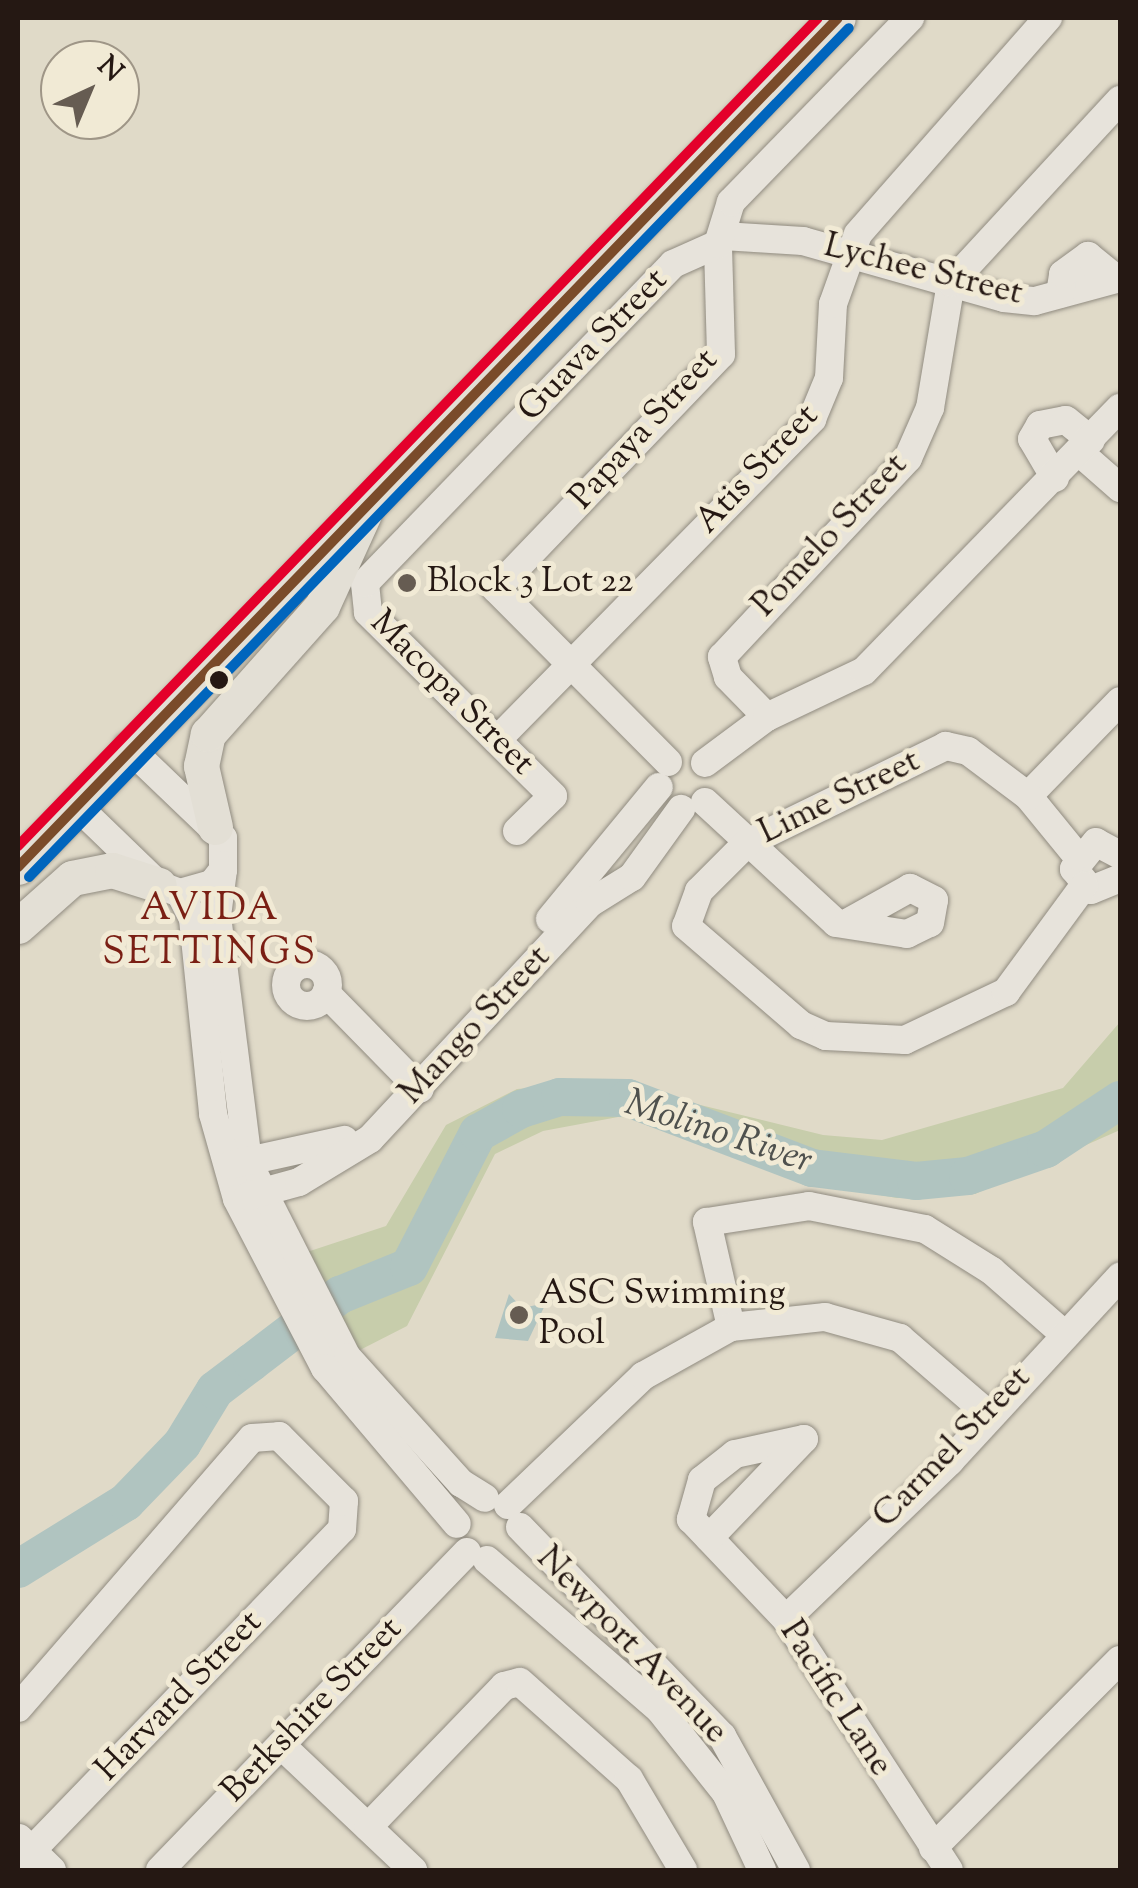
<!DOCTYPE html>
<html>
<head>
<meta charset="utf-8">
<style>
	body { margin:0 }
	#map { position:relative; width:1138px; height:1888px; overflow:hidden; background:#e0dac8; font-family:"Sorts Mill Goudy",serif }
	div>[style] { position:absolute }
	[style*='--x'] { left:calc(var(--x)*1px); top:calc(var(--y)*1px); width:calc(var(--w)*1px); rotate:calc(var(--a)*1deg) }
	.green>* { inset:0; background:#c7cdab }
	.water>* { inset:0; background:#b0c4c0 }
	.river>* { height:38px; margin:-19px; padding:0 19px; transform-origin:19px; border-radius:19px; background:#b0c4c0 }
	.roads { filter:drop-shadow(0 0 2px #908b80) drop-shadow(0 0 2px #908b80) }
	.minor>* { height:28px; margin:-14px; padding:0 14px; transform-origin:14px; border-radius:14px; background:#e7e3db }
	.minor>.ring { margin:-14px; padding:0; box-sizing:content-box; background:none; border:28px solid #e7e3db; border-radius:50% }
	.major>* { height:35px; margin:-17.5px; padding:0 17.5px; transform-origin:17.5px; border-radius:17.5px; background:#e3dfd5 }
	.bus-1>* { height:10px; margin:-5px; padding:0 5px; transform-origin:5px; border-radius:5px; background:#7a4b2a }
	.bus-2>* { height:10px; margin:-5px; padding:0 5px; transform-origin:5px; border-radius:5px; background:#0065bd }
	.bus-3>* { height:10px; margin:-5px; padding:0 5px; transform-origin:5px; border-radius:5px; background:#e4002b }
	.dots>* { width:28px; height:28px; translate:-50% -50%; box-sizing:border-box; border:5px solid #f1ead5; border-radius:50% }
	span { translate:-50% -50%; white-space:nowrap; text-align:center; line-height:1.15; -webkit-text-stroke:10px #f1ead5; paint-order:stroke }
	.street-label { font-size:35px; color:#251813 }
	.poi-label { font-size:35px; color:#251813 }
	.left { translate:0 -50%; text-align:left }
	.neighbourhood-label { font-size:38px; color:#7a1f14; letter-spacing:2.5px }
	.water-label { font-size:38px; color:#4f514e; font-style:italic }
	.frame { position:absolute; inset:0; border:20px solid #251813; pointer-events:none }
	.north { position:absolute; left:40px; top:40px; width:100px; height:100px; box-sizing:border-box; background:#f1ead5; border:2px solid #9f9687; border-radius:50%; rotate:44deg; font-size:28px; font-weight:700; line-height:40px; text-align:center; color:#251813 }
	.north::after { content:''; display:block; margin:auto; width:35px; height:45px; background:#665c52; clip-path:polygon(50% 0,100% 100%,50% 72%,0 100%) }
</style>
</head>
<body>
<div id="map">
	<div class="green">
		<i style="clip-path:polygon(1120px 1022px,1120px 1130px,975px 1194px,897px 1198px,790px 1179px,658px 1119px,618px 1117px,543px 1131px,495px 1154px,407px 1326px,358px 1351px,307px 1252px,386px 1226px,446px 1125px,517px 1089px,606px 1082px,823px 1135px,882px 1140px,1063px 1088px)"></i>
	</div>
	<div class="water">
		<i style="clip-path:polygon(509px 1294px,522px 1308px,546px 1303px,528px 1341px,495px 1338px)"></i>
	</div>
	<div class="river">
		<i style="--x:18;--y:1569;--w:127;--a:-31.8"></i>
		<i style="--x:126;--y:1502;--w:81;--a:-46"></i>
		<i style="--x:182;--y:1444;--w:63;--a:-58.6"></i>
		<i style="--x:215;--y:1390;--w:46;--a:-37.1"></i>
		<i style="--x:252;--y:1362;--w:111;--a:-37.3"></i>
		<i style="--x:340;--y:1295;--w:74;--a:-22.1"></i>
		<i style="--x:409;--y:1267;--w:151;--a:-62.8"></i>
		<i style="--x:478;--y:1133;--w:49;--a:-29.2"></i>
		<i style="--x:521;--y:1109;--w:41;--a:-17.1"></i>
		<i style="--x:560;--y:1097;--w:68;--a:0.8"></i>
		<i style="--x:628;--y:1098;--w:197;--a:20.8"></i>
		<i style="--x:812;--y:1168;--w:105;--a:7.1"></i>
		<i style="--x:916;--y:1181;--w:52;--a:-5.5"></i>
		<i style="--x:968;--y:1176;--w:83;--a:-19.1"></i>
		<i style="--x:1046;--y:1149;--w:89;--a:-33.5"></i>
	</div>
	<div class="roads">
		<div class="minor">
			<i style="--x:723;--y:236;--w:80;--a:3.6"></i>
			<i style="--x:803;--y:241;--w:209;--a:15.8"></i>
			<i style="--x:1004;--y:298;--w:31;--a:6"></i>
			<i style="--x:1035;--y:301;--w:88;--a:-15.1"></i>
			<i style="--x:1060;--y:294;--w:20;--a:-81"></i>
			<i style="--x:1063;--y:274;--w:31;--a:-36"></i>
			<i style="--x:1088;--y:256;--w:36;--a:39"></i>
			<i style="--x:1079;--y:452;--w:55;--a:41.3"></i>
			<i style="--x:1055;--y:478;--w:45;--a:-120.5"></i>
			<i style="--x:1032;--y:439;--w:16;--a:-60"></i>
			<i style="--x:1040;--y:425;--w:26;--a:-11"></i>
			<i style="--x:1066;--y:420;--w:32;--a:39"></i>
			<i style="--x:767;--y:717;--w:56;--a:-134.3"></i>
			<i style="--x:728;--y:677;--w:21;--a:-107"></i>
			<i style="--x:722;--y:657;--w:272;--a:-46.9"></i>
			<i style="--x:908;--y:458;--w:55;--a:-66.3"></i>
			<i style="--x:930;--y:408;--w:127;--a:-80.5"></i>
			<i style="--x:951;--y:283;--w:249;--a:-47.3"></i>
			<i style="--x:497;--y:740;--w:450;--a:-45.5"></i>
			<i style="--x:812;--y:419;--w:44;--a:-67.5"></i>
			<i style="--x:829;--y:378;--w:74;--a:-86.9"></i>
			<i style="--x:833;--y:304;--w:74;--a:-70.3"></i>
			<i style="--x:858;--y:234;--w:288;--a:-48.7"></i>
			<i style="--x:668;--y:762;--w:244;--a:-134.8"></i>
			<i style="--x:496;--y:589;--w:325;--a:-46.2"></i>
			<i style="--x:721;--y:354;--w:110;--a:-91.6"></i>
			<i style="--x:705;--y:763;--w:77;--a:-36.6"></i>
			<i style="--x:767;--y:717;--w:107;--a:-25.4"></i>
			<i style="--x:864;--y:671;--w:367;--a:-45.8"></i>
			<i style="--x:1028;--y:796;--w:132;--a:-45.9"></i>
			<i style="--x:705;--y:802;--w:178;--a:42.7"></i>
			<i style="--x:836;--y:923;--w:72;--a:8.8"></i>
			<i style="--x:907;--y:934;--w:25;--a:-26"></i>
			<i style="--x:930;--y:923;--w:23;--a:-80"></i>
			<i style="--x:934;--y:900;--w:27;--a:-153"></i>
			<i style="--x:910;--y:888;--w:70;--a:150.9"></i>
			<i style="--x:75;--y:804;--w:117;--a:44"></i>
			<i style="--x:159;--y:885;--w:22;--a:21"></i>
			<i style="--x:180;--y:893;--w:33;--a:-16"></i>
			<i style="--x:212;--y:884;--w:18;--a:-52"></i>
			<i style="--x:223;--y:870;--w:32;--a:-90"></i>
			<i style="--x:223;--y:838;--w:132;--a:-136.2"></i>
			<i style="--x:517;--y:831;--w:50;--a:-44.2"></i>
			<i style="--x:553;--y:796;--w:261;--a:-135.2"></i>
			<i style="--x:368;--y:612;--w:29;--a:-96"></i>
			<i style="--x:365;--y:583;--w:443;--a:-46"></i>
			<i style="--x:673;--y:264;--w:49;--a:-24"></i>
			<i style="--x:718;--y:244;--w:44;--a:-72.8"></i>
			<i style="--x:731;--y:202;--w:257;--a:-45.8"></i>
			<i style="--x:1120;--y:855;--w:27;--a:-152"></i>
			<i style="--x:1096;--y:842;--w:35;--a:129"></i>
			<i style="--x:1074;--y:869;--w:27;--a:51"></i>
			<i style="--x:1091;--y:890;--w:31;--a:-22"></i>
			<i style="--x:1077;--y:856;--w:77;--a:-129.2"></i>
			<i style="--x:1028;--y:796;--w:75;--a:-143.1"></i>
			<i style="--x:968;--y:751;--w:23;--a:-167"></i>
			<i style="--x:946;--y:746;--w:221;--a:154"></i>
			<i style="--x:747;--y:843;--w:68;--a:135"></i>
			<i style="--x:699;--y:891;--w:37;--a:110"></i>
			<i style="--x:686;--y:926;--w:152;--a:40.7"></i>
			<i style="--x:801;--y:1025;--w:27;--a:24"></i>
			<i style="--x:826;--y:1036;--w:79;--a:2.9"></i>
			<i style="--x:905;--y:1040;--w:112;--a:-25.4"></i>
			<i style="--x:1006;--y:992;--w:132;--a:-53.7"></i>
			<i style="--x:223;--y:870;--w:46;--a:97.4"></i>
			<i style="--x:217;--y:916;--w:248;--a:82.8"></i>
			<i style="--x:248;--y:1162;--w:219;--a:63.1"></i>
			<i style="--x:347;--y:1357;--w:170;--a:47.9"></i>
			<i style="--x:461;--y:1483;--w:28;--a:32"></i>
			<i style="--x:180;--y:893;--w:29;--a:63"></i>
			<i style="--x:193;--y:919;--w:196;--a:84.1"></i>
			<i style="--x:213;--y:1114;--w:88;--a:74.2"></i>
			<i style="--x:237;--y:1199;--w:191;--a:62.5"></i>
			<i style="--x:325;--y:1368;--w:204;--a:49.8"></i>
			<i style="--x:550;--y:919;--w:171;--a:-50.5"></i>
			<i class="ring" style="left:286px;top:964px;width:14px;height:14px"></i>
			<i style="--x:326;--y:993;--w:134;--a:45.6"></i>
			<i style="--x:230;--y:1165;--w:117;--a:-12.4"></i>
			<i style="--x:248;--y:1196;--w:53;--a:-15.4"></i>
			<i style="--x:299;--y:1182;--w:83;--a:-31.2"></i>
			<i style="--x:370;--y:1139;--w:323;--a:-47"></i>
			<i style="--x:590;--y:903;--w:49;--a:-31.8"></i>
			<i style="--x:632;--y:877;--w:84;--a:-54.2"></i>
			<i style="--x:731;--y:1327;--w:108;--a:-102.9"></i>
			<i style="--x:707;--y:1222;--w:103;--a:-8.9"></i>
			<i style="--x:809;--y:1206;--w:118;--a:11.2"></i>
			<i style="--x:925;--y:1229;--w:79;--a:32.1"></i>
			<i style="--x:992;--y:1271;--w:96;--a:41.2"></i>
			<i style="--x:804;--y:1439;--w:71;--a:167.7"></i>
			<i style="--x:735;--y:1454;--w:42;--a:141.8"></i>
			<i style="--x:702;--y:1480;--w:41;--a:105.8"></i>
			<i style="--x:691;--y:1519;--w:138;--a:46.5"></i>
			<i style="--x:786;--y:1619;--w:299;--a:57"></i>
			<i style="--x:508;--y:1505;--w:187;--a:-43.7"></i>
			<i style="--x:643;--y:1376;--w:101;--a:-29.1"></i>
			<i style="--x:731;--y:1327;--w:95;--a:-6.1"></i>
			<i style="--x:825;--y:1317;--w:78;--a:15.6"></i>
			<i style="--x:900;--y:1338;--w:115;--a:40.8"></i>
			<i style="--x:520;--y:1527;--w:291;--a:46"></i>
			<i style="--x:722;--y:1736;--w:153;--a:61.1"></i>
			<i style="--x:709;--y:1538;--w:137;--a:-46.2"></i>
			<i style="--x:487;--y:1560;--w:229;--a:40.9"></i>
			<i style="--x:660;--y:1710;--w:106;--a:51.5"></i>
			<i style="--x:726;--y:1793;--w:85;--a:64.9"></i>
			<i style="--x:786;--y:1619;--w:228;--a:-43.9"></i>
			<i style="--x:950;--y:1461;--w:251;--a:-47.3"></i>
			<i style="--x:18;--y:1708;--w:357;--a:-49.1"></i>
			<i style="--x:252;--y:1438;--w:27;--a:-4"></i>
			<i style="--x:279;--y:1436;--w:92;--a:45"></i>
			<i style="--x:344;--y:1501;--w:28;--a:94"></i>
			<i style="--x:342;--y:1529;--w:467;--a:134"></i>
			<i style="--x:281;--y:1745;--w:182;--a:43.4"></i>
			<i style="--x:368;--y:1827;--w:196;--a:-46"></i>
			<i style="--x:504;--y:1686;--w:16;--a:-14"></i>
			<i style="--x:520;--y:1682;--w:146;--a:41.7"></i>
			<i style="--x:629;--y:1779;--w:106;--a:59.3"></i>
			<i style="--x:19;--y:1838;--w:46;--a:44.1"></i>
			<i style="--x:933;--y:1848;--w:265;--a:-45.2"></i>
			<i style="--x:160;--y:1870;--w:442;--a:-46"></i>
		</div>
		<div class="major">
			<i style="--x:215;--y:827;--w:63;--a:-102.9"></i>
			<i style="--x:201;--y:766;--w:33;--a:-78"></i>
			<i style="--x:208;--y:734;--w:171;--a:-48.3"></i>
			<i style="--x:322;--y:606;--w:101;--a:-65.5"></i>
			<i style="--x:18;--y:867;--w:1180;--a:-46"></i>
			<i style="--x:18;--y:926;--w:72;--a:-41.6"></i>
			<i style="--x:72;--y:878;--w:41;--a:-11.3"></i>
			<i style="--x:112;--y:870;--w:49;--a:17.7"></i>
		</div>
	</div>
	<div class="bus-1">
		<i style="--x:18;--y:867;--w:1180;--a:-46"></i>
	</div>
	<div class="bus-2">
		<i style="--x:29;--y:877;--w:1180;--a:-46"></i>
	</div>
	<div class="bus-3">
		<i style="--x:18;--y:846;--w:1151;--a:-45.99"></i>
	</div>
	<div class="dots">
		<i style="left:407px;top:583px;background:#665c52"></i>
		<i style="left:219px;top:680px;background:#251813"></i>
		<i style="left:519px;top:1315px;background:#665c52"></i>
	</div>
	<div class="street-label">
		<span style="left:923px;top:271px;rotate:14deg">Lychee Street</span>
		<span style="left:594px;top:346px;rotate:-46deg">Guava Street</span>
		<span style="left:645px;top:430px;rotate:-48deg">Papaya Street</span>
		<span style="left:758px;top:470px;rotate:-47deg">Atis Street</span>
		<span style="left:831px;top:536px;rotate:-47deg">Pomelo Street</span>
		<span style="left:451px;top:694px;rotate:45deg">Macopa Street</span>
		<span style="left:840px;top:798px;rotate:-26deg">Lime Street</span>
		<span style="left:476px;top:1026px;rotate:-47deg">Mango Street</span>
		<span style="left:953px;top:1448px;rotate:-46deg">Carmel Street</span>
		<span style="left:631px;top:1646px;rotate:46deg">Newport Avenue</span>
		<span style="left:180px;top:1697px;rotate:-46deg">Harvard Street</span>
		<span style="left:835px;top:1699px;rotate:57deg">Pacific Lane</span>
		<span style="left:313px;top:1711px;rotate:-46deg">Berkshire Street</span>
	</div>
	<div class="poi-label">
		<span class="left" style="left:427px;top:583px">Block 3 Lot 22</span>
		<span class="left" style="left:539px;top:1315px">ASC Swimming<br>Pool</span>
	</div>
	<div class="neighbourhood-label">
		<span style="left:210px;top:933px">AVIDA<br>SETTINGS</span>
	</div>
	<div class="water-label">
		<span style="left:718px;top:1134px;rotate:18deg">Molino River</span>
	</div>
	<div class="frame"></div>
	<div class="north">N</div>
</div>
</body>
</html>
